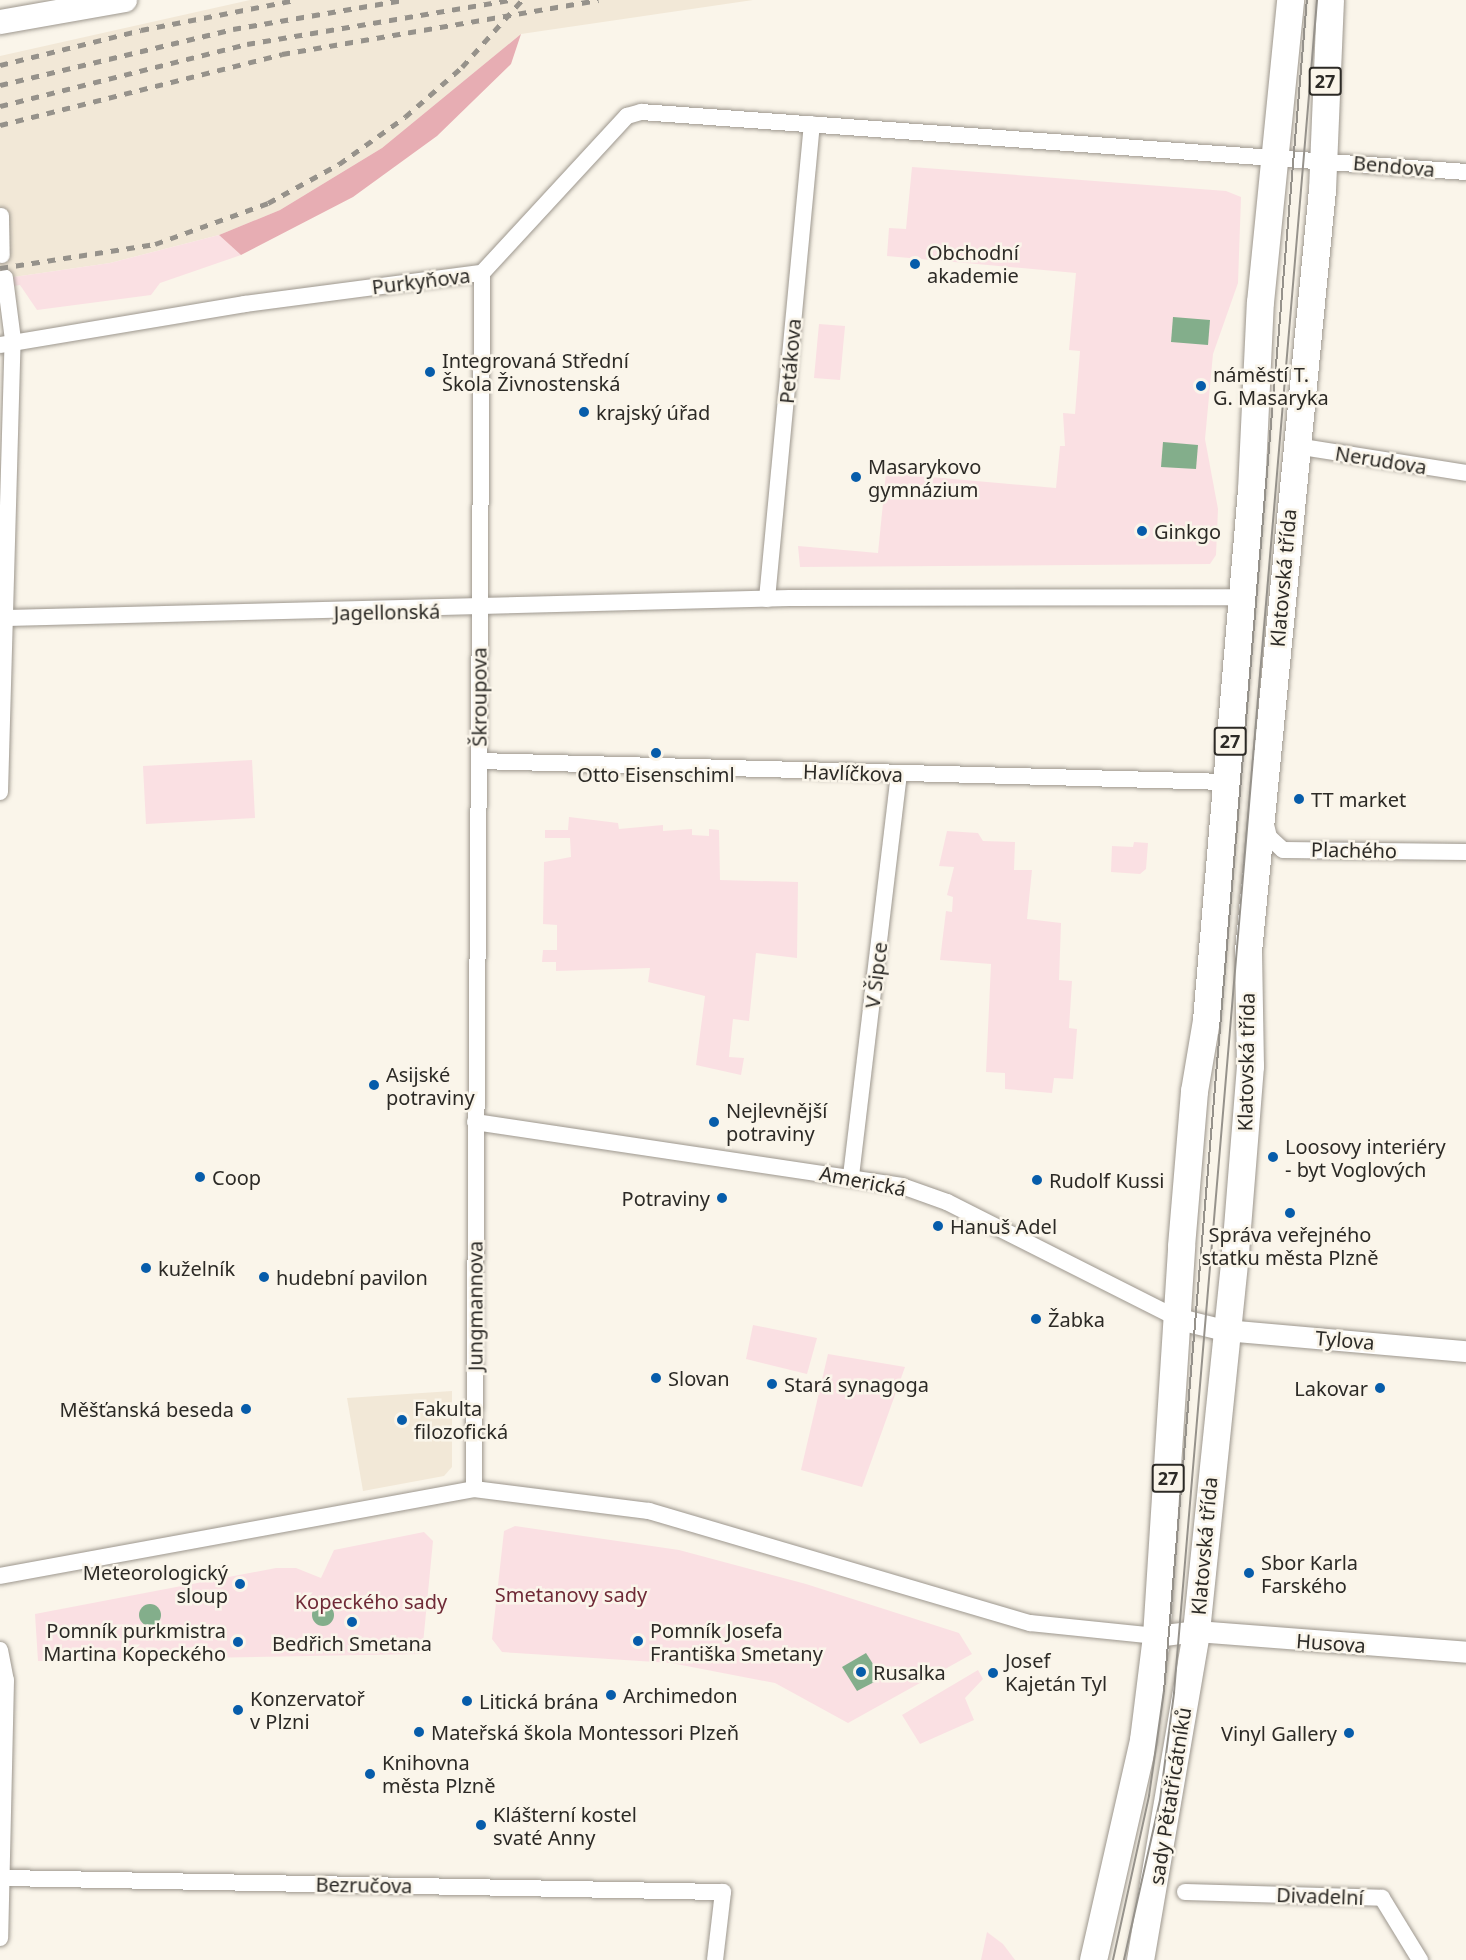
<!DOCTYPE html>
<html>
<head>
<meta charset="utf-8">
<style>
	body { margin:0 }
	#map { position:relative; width:1466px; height:1960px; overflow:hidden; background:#faf5ea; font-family:"Noto Sans",sans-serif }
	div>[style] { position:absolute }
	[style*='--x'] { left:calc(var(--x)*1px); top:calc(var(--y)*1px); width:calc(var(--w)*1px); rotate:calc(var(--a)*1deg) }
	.built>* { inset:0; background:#f2e8d7 }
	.green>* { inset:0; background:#fae0e3 }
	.forest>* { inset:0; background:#e7adb3 }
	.water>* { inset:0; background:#83ae8b }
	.round { border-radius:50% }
	.roads { filter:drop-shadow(0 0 2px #9d978e) drop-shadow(0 0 2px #9d978e) }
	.minor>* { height:16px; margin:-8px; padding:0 8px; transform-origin:8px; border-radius:8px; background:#fff }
	.tertiary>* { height:21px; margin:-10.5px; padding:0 10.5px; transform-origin:10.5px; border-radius:10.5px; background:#fff }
	.secondary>* { height:24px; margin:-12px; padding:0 12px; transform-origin:12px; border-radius:12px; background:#fff }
	.primary>* { height:27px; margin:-13.5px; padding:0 13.5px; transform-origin:13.5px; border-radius:13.5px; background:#fff }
	.tram>* { height:1.5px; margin:-0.75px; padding:0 0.75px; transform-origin:0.75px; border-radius:0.75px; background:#96928b }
	.rail>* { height:4.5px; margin-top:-2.25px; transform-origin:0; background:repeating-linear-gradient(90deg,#96928b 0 8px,transparent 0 16px) }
	.dots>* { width:16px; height:16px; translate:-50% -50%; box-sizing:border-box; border:3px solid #faf5ea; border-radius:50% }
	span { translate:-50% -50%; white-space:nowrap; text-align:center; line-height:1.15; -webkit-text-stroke:5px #faf5ea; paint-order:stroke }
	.shield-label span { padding:2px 4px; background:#faf5ea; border:2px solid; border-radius:4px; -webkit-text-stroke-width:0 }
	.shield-label { font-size:18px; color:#2c2a26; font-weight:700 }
	.street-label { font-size:20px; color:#2c2a26 }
	.poi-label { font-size:20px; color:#2c2a26 }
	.left { translate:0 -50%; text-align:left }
	.right { translate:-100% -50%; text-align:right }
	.park-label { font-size:20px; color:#6f2a37 }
</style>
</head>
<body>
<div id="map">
	<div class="built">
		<i style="clip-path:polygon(250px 0,753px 0,521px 34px,382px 148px,280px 210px,219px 235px,110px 263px,0 279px,0 56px)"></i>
		<i style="clip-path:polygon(452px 1391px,452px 1467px,444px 1476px,363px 1491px,347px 1398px)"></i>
	</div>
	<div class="green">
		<i style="clip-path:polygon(912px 167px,1226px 191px,1241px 197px,1238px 283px,1213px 354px,1205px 439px,1218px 509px,1216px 555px,1210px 564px,800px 567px,798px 546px,878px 553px,886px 473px,1056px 488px,1060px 446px,1065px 446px,1063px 413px,1075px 414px,1080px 351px,1069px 350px,1076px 273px,887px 256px,889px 228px,906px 229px)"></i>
		<i style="clip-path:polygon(219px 235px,241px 255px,160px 283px,151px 295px,37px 310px,20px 285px,0 288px,0 279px,110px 263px)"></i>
		<i style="clip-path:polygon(819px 324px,845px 326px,840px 380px,814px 378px)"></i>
		<i style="clip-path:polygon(252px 760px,255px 818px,146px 824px,143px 766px)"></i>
		<i style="clip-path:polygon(569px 817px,618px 823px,619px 829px,663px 825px,663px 831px,692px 829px,692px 835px,709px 836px,709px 829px,719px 830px,720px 880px,798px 882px,797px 958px,756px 953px,749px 1021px,733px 1019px,729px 1057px,744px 1058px,741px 1075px,696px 1065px,705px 996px,648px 982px,650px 968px,556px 971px,556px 962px,542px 962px,543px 950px,557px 950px,557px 925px,543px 924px,544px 862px,571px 857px,570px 838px,545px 838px,545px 830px,568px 830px)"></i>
		<i style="clip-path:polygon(947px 831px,978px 833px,983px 841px,1015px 842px,1014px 870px,1032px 870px,1027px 919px,1061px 923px,1059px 980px,1072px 981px,1069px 1028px,1077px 1029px,1073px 1079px,1054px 1078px,1052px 1093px,1005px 1089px,1005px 1073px,986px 1072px,991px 964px,940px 960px,946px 911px,952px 912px,953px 897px,947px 895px,954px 867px,939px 866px)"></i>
		<i style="clip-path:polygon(1134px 842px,1148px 843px,1146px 869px,1140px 874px,1111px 872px,1112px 846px,1133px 847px)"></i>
		<i style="clip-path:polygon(753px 1325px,817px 1338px,807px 1374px,746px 1359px)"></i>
		<i style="clip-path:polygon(828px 1354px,905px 1367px,862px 1487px,801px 1470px)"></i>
		<i style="clip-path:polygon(515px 1526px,679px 1550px,806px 1584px,959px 1633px,972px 1654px,848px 1723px,775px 1683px,671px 1663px,502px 1652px,492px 1639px,504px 1531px)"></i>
		<i style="clip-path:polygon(424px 1532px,433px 1541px,422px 1654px,38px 1661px,35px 1614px,276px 1568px,296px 1568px,321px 1578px,334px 1550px)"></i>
		<i style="clip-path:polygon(978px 1670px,983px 1679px,965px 1698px,974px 1720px,920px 1744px,902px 1715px)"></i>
		<i style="clip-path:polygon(987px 1932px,1003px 1944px,1015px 1960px,981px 1960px)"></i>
	</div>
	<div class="forest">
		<i style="clip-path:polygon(521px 34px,511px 64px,437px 136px,353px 197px,241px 255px,219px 235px,280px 210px,382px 148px)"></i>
	</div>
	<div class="water">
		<i style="clip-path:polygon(1173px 317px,1210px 320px,1208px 345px,1171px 342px)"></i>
		<i style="clip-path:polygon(1163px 442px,1198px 445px,1196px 469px,1161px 467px)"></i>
		<i class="round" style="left:312px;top:1604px;width:22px;height:22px"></i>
		<i class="round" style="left:139px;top:1604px;width:22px;height:22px"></i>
		<i style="clip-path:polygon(866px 1653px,882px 1678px,857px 1691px,842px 1667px)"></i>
	</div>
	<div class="roads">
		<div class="minor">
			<i style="--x:1;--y:216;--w:39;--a:89"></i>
			<i style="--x:0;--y:345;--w:248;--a:-9.5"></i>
			<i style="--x:245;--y:304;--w:239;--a:-7.5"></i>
			<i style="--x:482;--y:273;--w:214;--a:-47.3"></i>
			<i style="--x:627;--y:116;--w:15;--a:-16"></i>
			<i style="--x:641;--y:112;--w:827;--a:4.16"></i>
			<i style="--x:1296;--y:446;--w:172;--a:9"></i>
			<i style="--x:767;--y:599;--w:477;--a:-84.6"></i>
			<i style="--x:7;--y:618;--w:783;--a:-1.46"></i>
			<i style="--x:790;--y:598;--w:453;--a:-0.1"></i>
			<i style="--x:479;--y:761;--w:748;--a:1.61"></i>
			<i style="--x:0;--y:792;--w:452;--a:-88.4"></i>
			<i style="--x:13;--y:340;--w:63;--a:-97.4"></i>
			<i style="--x:1265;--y:821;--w:16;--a:76"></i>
			<i style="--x:1269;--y:837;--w:19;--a:43"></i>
			<i style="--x:1283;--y:850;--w:183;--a:0.6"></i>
			<i style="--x:475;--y:1122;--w:432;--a:8.5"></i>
			<i style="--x:902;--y:1186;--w:48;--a:19.6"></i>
			<i style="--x:947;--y:1202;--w:260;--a:26.8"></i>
			<i style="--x:851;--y:1176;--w:405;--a:-83.2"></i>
			<i style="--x:474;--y:1489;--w:1216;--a:-89.62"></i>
			<i style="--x:0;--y:1576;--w:482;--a:-10.4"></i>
			<i style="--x:474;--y:1489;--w:176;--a:7.2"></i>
			<i style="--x:649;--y:1511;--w:397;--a:16.4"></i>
			<i style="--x:1030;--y:1623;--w:127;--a:5.9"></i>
			<i style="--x:0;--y:1650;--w:31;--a:79"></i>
			<i style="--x:6;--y:1680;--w:258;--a:91.3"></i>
			<i style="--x:4;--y:1878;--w:719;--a:1.12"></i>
			<i style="--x:723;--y:1892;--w:68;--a:96.7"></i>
			<i style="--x:1185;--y:1892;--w:197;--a:1.7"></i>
			<i style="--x:1382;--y:1898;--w:73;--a:58.5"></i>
		</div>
		<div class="tertiary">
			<i style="--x:1179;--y:1319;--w:46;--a:13.7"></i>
			<i style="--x:1224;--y:1330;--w:243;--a:5"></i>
			<i style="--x:1156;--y:1636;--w:40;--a:-7.1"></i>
			<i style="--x:1196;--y:1631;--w:271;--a:4.4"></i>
		</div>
		<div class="secondary">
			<i style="--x:0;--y:22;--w:127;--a:-10"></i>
		</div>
		<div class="primary">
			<i style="--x:1093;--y:1960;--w:226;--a:-77.2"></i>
			<i style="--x:1143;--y:1740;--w:105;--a:-82.9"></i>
			<i style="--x:1156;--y:1636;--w:391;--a:-86.3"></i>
			<i style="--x:1181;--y:1246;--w:156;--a:-85.2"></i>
			<i style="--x:1194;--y:1091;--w:72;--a:-80.4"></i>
			<i style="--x:1206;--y:1020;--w:532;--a:-85.15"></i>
			<i style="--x:1251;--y:490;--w:188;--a:-87.3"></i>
			<i style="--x:1260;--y:302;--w:303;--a:-84.3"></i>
			<i style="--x:1140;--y:1960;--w:334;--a:-80.3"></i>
			<i style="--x:1196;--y:1631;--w:381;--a:-84.1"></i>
			<i style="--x:1235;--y:1252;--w:187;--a:-85.4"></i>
			<i style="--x:1250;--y:1066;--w:115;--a:-91"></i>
			<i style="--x:1248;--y:951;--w:765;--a:-84.45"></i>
			<i style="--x:1322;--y:190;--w:190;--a:-87.6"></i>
		</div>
	</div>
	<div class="tram">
		<i style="--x:1113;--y:1960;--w:168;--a:-77.6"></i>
		<i style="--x:1149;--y:1796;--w:106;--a:-81.9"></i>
		<i style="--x:1164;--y:1691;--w:1697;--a:-85.17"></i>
		<i style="--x:1124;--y:1960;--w:164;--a:-77.3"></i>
		<i style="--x:1160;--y:1800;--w:108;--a:-82.5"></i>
		<i style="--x:1174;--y:1693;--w:1699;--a:-85.17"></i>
	</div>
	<div class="rail">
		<i style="--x:0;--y:65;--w:145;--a:-13.9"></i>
		<i style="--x:141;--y:30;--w:158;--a:-11"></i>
		<i style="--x:0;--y:85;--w:240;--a:-13.5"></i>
		<i style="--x:233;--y:29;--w:171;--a:-9.7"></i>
		<i style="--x:0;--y:106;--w:255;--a:-14.1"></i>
		<i style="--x:247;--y:44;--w:266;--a:-9.5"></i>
		<i style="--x:0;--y:125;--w:291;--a:-14.1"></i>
		<i style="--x:282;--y:54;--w:321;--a:-9.7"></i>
		<i style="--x:0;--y:268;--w:157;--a:-8.8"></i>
		<i style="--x:155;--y:244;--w:120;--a:-19.9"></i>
		<i style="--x:268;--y:203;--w:81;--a:-28.8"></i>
		<i style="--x:339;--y:164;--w:81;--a:-35.5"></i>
		<i style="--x:405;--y:117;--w:76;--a:-41.3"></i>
		<i style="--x:462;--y:67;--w:90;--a:-48.2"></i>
	</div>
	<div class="dots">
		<i style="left:915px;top:264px;background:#065caa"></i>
		<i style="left:430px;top:372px;background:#065caa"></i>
		<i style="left:1201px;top:386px;background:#065caa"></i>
		<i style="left:584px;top:412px;background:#065caa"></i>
		<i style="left:856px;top:477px;background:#065caa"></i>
		<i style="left:1142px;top:531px;background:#065caa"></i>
		<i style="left:656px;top:753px;background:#065caa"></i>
		<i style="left:1299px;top:799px;background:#065caa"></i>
		<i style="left:374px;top:1085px;background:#065caa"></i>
		<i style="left:714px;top:1122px;background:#065caa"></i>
		<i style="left:1273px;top:1157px;background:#065caa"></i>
		<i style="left:200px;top:1177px;background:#065caa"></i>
		<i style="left:1037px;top:1180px;background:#065caa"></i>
		<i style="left:722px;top:1198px;background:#065caa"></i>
		<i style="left:1290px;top:1213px;background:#065caa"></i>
		<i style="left:938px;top:1226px;background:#065caa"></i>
		<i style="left:146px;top:1268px;background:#065caa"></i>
		<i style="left:264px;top:1277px;background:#065caa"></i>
		<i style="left:1036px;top:1319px;background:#065caa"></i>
		<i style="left:656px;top:1378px;background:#065caa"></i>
		<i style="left:772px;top:1384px;background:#065caa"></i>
		<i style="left:1380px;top:1388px;background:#065caa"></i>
		<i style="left:246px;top:1409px;background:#065caa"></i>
		<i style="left:402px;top:1420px;background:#065caa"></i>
		<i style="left:1249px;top:1573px;background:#065caa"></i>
		<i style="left:240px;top:1584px;background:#065caa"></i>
		<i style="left:352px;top:1622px;background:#065caa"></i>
		<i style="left:638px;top:1641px;background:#065caa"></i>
		<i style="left:238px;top:1642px;background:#065caa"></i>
		<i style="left:861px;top:1672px;background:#065caa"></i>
		<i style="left:993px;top:1673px;background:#065caa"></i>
		<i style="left:611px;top:1695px;background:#065caa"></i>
		<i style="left:467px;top:1701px;background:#065caa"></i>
		<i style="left:238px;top:1710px;background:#065caa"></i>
		<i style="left:419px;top:1732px;background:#065caa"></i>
		<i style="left:1349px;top:1733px;background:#065caa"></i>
		<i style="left:370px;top:1774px;background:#065caa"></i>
		<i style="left:481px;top:1825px;background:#065caa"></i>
	</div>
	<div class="shield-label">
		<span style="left:1325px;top:81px">27</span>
		<span style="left:1230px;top:741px">27</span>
		<span style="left:1168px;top:1478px">27</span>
	</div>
	<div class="street-label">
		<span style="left:1394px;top:166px;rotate:5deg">Bendova</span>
		<span style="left:421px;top:281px;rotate:-7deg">Purkyňova</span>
		<span style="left:790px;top:361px;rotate:-85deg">Petákova</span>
		<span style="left:1381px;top:460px;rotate:9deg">Nerudova</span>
		<span style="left:1283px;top:578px;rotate:-85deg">Klatovská třída</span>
		<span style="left:387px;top:612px;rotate:-1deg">Jagellonská</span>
		<span style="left:479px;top:697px;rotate:-90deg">Škroupova</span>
		<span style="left:853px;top:773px;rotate:2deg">Havlíčkova</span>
		<span style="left:1354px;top:850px;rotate:1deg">Plachého</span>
		<span style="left:876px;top:975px;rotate:-83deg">V Šipce</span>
		<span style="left:1246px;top:1062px;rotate:-89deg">Klatovská třída</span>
		<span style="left:863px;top:1181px;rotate:11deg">Americká</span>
		<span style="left:475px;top:1306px;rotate:-90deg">Jungmannova</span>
		<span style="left:1345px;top:1340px;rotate:5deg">Tylova</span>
		<span style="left:1204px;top:1546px;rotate:-85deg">Klatovská třída</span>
		<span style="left:1331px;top:1643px;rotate:4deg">Husova</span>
		<span style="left:1170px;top:1796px;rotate:-81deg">sady Pětatřicátníků</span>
		<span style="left:364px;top:1885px;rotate:1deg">Bezručova</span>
		<span style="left:1320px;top:1896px;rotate:2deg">Divadelní</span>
	</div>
	<div class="poi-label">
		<span class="left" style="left:927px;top:264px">Obchodní<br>akademie</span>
		<span class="left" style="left:442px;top:372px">Integrovaná Střední<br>Škola Živnostenská</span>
		<span class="left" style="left:1213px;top:386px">náměstí T.<br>G. Masaryka</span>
		<span class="left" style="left:596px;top:412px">krajský úřad</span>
		<span class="left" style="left:868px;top:478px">Masarykovo<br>gymnázium</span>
		<span class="left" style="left:1154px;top:531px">Ginkgo</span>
		<span style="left:656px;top:774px">Otto Eisenschiml</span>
		<span class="left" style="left:1311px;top:799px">TT market</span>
		<span class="left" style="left:386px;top:1086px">Asijské<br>potraviny</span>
		<span class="left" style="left:726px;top:1122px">Nejlevnější<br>potraviny</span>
		<span class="left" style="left:1285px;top:1158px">Loosovy interiéry<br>- byt Voglových</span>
		<span class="left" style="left:212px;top:1177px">Coop</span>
		<span class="left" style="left:1049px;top:1180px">Rudolf Kussi</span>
		<span class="right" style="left:710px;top:1198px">Potraviny</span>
		<span class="left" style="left:950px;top:1226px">Hanuš Adel</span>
		<span style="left:1290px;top:1246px">Správa veřejného<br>statku města Plzně</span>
		<span class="left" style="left:158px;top:1268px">kuželník</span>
		<span class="left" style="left:276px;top:1277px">hudební pavilon</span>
		<span class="left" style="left:1048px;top:1319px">Žabka</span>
		<span class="left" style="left:668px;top:1378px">Slovan</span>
		<span class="left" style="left:784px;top:1384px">Stará synagoga</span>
		<span class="right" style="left:1368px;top:1388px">Lakovar</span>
		<span class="left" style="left:414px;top:1420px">Fakulta<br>filozofická</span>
		<span class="right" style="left:234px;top:1409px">Měšťanská beseda</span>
		<span class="left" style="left:1261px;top:1574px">Sbor Karla<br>Farského</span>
		<span class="right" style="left:228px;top:1584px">Meteorologický<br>sloup</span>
		<span class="right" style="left:226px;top:1642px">Pomník purkmistra<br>Martina Kopeckého</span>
		<span class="left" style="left:650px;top:1642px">Pomník Josefa<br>Františka Smetany</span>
		<span style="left:352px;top:1643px">Bedřich Smetana</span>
		<span class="left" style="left:1005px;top:1672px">Josef<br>Kajetán Tyl</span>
		<span class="left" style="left:873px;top:1672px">Rusalka</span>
		<span class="left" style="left:623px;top:1695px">Archimedon</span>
		<span class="left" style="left:250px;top:1710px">Konzervatoř<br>v Plzni</span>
		<span class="left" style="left:479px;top:1701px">Litická brána</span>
		<span class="left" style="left:431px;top:1732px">Mateřská škola Montessori Plzeň</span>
		<span class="right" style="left:1337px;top:1733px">Vinyl Gallery</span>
		<span class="left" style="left:382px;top:1774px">Knihovna<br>města Plzně</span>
		<span class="left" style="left:493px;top:1826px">Klášterní kostel<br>svaté Anny</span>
	</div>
	<div class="park-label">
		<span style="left:571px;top:1594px">Smetanovy sady</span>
		<span style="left:371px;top:1601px">Kopeckého sady</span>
	</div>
</div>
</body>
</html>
